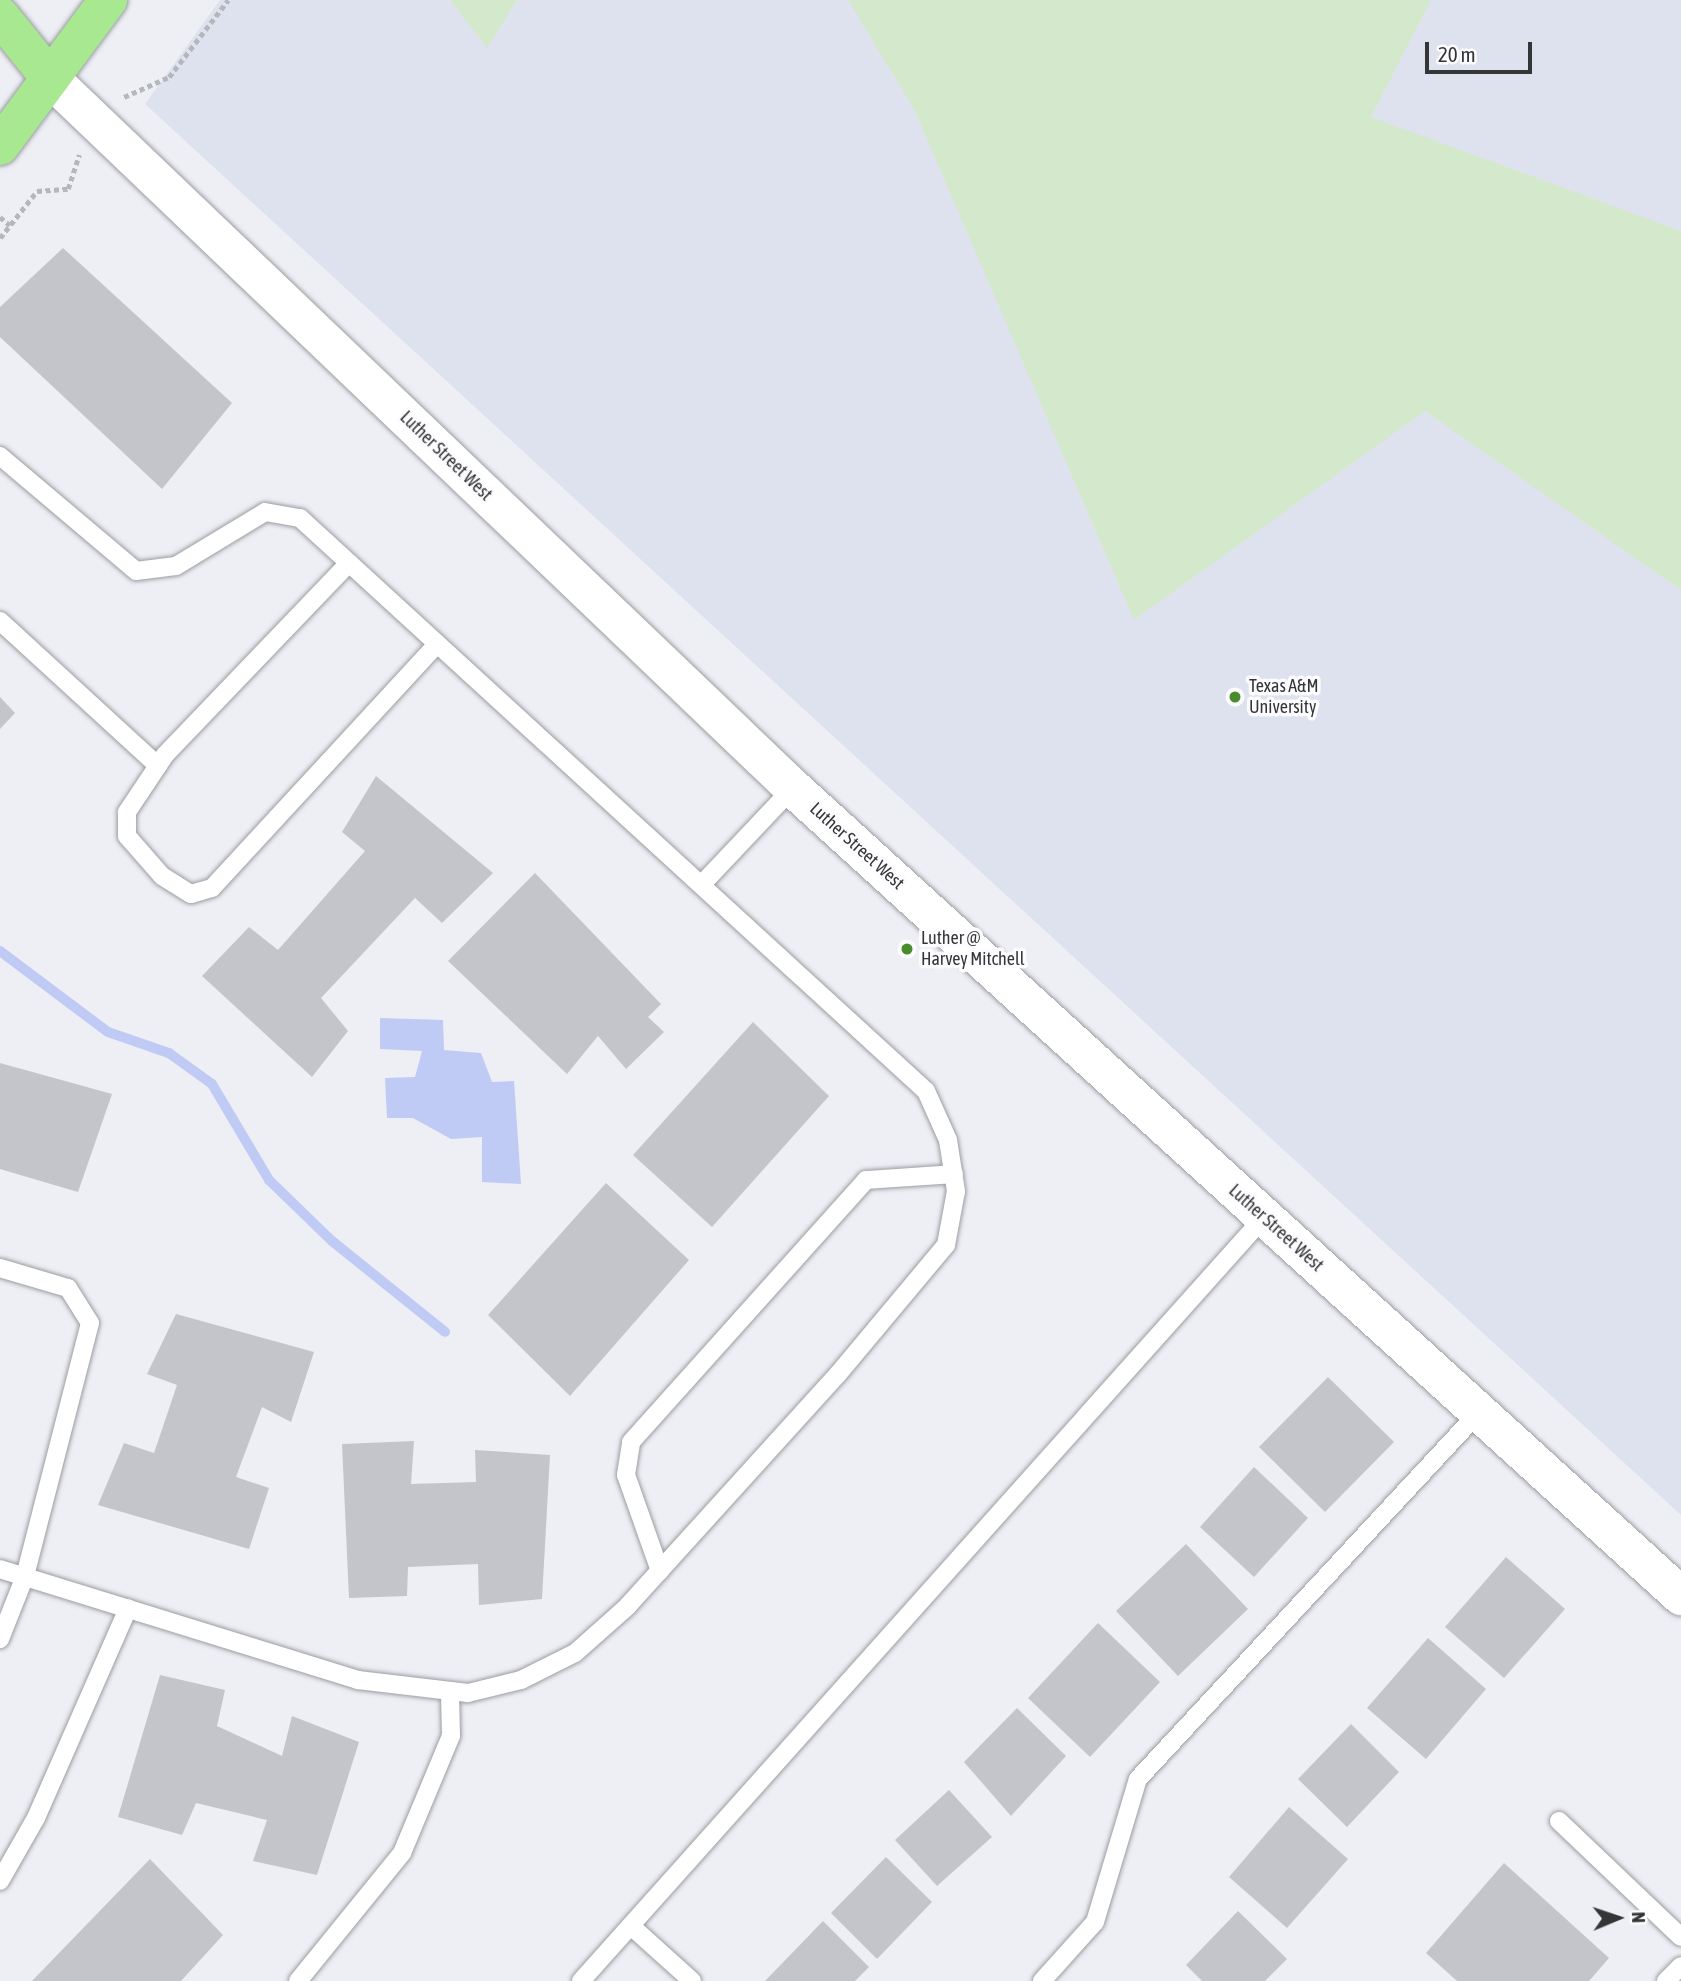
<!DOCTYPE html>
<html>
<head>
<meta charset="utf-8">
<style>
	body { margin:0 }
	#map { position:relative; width:1681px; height:1981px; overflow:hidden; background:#edeff5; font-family:"Asap Condensed",sans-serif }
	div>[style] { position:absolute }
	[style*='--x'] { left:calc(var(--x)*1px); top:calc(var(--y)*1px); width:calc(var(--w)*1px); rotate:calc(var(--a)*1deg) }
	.built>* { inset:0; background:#dee2ee }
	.green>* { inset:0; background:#d4e9cc }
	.water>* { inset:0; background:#bfcbf4 }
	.stream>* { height:10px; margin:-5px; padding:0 5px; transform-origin:5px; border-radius:5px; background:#bfcbf4 }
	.building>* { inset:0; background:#c4c5cb }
	.path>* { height:4.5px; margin-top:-2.25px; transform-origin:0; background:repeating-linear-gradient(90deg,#b5b7bc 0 5px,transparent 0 8.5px) }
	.roads { filter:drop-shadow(0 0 2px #9b9da2) drop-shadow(0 0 2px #9b9da2) }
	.lane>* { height:18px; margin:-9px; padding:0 9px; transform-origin:9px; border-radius:9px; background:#fff }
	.secondary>* { height:38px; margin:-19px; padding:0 19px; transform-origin:19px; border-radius:19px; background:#fff }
	.highway>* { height:38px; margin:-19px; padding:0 19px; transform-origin:19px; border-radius:19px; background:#a8e890 }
	.dots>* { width:19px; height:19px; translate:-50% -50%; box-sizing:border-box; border:4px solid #fcfcff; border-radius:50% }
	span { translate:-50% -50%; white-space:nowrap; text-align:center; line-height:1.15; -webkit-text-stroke:7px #fcfcff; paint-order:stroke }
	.street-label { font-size:18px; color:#343537 }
	.poi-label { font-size:18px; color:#343537 }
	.left { translate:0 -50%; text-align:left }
	.north { position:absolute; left:1583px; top:1883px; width:70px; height:70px; -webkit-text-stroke:5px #fcfcff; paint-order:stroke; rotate:88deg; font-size:19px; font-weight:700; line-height:28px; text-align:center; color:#343537 }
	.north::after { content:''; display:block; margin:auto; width:24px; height:32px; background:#343537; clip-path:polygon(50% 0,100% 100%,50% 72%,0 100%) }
	.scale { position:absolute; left:1425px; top:42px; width:107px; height:32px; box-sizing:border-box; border:4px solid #343537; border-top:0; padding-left:9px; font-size:21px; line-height:24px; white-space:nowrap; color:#343537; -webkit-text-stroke:5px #fcfcff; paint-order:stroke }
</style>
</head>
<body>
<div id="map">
	<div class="built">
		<i style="clip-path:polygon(220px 0,1681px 0,1681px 1515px,145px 104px)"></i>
	</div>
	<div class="green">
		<i style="clip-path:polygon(450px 0,517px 0,487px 48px)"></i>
		<i style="clip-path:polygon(848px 0,1431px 0,1371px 117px,1681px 231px,1681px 590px,1425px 411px,1134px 620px,914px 109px)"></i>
	</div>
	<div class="water">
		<i style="clip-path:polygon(380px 1018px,443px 1020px,444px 1050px,481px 1053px,492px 1082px,514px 1081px,521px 1184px,482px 1182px,482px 1137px,451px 1139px,413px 1118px,387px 1118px,385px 1078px,415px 1077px,422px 1051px,380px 1049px)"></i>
	</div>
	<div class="stream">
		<i style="--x:0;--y:951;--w:135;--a:36.9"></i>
		<i style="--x:108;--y:1032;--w:65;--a:19"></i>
		<i style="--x:169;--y:1053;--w:53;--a:35.8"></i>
		<i style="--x:212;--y:1084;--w:112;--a:59.3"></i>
		<i style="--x:269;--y:1180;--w:88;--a:44.1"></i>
		<i style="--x:332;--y:1241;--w:145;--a:38.8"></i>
	</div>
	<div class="building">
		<i style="clip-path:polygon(63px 248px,232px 403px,162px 489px,0 337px,0 307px)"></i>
		<i style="clip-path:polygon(0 697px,15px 713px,0 729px)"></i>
		<i style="clip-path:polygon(376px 776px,493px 873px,442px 923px,415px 898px,321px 998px,348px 1031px,312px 1077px,202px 976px,249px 927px,278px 950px,365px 851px,342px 832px)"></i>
		<i style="clip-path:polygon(535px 873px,661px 1004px,648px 1017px,664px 1032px,626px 1069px,598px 1036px,567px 1074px,448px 961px)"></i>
		<i style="clip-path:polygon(753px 1022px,829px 1096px,712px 1227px,633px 1155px)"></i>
		<i style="clip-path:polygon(0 1063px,112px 1094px,78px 1192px,0 1169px)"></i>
		<i style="clip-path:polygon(606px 1183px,689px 1260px,570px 1396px,488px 1315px)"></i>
		<i style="clip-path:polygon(176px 1314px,314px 1352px,291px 1422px,262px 1407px,236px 1477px,269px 1488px,249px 1549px,98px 1505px,124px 1443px,154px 1453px,177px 1385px,147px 1374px)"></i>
		<i style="clip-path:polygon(1328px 1377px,1394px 1442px,1325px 1512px,1259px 1447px)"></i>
		<i style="clip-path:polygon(414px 1441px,411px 1484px,476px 1482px,475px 1450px,550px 1455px,542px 1599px,479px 1605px,478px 1564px,408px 1567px,407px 1596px,349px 1598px,342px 1444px)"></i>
		<i style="clip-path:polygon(1254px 1467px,1308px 1518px,1254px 1577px,1200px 1527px)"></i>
		<i style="clip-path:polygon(1186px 1544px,1248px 1609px,1178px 1676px,1116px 1611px)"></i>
		<i style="clip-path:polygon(1506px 1557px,1565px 1609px,1504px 1678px,1445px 1627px)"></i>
		<i style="clip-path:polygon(1098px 1623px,1160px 1682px,1090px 1757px,1028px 1698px)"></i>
		<i style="clip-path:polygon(1428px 1638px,1486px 1689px,1426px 1759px,1367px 1708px)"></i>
		<i style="clip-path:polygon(160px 1675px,225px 1690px,217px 1726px,282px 1756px,292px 1716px,359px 1742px,317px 1875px,253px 1861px,267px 1820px,196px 1803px,182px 1835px,118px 1817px)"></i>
		<i style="clip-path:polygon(1017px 1708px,1066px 1756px,1011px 1816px,964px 1762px)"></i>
		<i style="clip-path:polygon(1351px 1724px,1399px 1772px,1347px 1827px,1298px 1779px)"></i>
		<i style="clip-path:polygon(949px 1790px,992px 1837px,937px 1886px,895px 1840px)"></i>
		<i style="clip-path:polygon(1289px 1807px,1348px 1859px,1287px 1928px,1229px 1877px)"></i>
		<i style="clip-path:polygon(886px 1857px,932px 1902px,877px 1959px,831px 1913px)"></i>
		<i style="clip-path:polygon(150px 1859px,223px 1935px,181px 1981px,32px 1981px)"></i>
		<i style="clip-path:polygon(1504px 1863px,1609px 1958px,1589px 1981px,1457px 1981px,1426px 1953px)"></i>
		<i style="clip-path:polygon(1238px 1911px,1287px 1959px,1265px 1981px,1202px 1981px,1186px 1965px)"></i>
		<i style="clip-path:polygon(823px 1921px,869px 1967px,855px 1981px,765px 1981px)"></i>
	</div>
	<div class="path">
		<i style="--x:124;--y:97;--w:49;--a:-24"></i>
		<i style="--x:169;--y:77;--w:97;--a:-52.5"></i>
		<i style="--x:0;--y:217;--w:13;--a:39"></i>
		<i style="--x:0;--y:238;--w:60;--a:-51.8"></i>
		<i style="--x:37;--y:191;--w:31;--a:-4"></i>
		<i style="--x:68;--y:189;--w:36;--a:-72"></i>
	</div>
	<div class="roads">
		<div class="lane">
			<i style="--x:0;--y:456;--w:178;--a:40.2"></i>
			<i style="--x:136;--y:571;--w:40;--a:-7.1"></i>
			<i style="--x:176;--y:566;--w:104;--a:-31.2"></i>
			<i style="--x:265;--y:512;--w:36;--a:10"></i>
			<i style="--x:300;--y:518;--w:849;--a:42.47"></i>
			<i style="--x:926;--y:1091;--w:54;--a:65.8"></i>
			<i style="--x:948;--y:1140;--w:52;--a:81.1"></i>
			<i style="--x:956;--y:1191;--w:55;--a:100.5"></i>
			<i style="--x:946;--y:1245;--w:168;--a:129.9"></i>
			<i style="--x:838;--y:1374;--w:313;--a:132.2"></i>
			<i style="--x:628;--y:1606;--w:71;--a:138.4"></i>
			<i style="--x:575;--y:1653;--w:60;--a:153.4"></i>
			<i style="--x:521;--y:1680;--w:55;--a:166.2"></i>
			<i style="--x:468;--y:1693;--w:111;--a:-173.3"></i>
			<i style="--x:358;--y:1680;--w:375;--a:-162.8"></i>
			<i style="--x:349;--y:563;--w:266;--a:133.8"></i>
			<i style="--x:165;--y:755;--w:69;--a:123.7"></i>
			<i style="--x:127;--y:812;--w:24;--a:90"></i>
			<i style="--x:127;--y:836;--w:53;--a:48.8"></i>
			<i style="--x:162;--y:876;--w:34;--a:32"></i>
			<i style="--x:191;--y:894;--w:22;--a:-16"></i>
			<i style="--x:212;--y:888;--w:332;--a:-47.3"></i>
			<i style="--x:0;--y:621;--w:214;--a:42.5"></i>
			<i style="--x:704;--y:882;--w:129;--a:-46.6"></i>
			<i style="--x:0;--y:1268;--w:71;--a:16.4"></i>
			<i style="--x:68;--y:1288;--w:41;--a:57.8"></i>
			<i style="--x:90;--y:1323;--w:261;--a:104.4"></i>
			<i style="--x:25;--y:1576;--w:68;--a:111.6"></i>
			<i style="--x:660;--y:1571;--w:102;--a:-109.5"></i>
			<i style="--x:626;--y:1475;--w:33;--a:-81"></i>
			<i style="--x:631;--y:1442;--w:352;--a:-48.1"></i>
			<i style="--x:866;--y:1180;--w:88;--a:-3.9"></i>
			<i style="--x:1559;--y:1821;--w:168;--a:43.6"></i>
			<i style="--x:0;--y:1881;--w:73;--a:-60.3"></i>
			<i style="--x:36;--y:1818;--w:229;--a:-66.3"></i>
			<i style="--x:631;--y:1926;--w:82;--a:42"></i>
			<i style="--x:298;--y:1981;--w:165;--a:-50.9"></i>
			<i style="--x:402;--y:1853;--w:127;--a:-67.3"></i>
			<i style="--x:451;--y:1736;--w:45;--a:-91.3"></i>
			<i style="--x:581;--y:1981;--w:1025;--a:-48.2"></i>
			<i style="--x:1042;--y:1981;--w:79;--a:-48.1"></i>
			<i style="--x:1095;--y:1922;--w:149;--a:-73.3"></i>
			<i style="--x:1138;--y:1779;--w:501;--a:-47.1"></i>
			<i style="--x:1666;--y:1981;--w:21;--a:-45"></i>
		</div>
		<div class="secondary">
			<i style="--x:50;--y:78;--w:1028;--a:43.7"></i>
			<i style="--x:793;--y:788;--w:1201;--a:42.3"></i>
		</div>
		<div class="highway">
			<i style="--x:0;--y:16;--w:80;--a:51.1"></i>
			<i style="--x:0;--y:146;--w:182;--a:-53.5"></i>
		</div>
	</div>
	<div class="dots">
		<i style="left:1235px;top:697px;background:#4a8b2c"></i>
		<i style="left:907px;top:949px;background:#4a8b2c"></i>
	</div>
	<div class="street-label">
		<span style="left:446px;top:456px;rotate:44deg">Luther Street West</span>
		<span style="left:857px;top:846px;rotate:42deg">Luther Street West</span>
		<span style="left:1276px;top:1228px;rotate:42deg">Luther Street West</span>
	</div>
	<div class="poi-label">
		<span class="left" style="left:1249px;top:697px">Texas A&amp;M<br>University</span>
		<span class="left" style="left:921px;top:949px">Luther @<br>Harvey Mitchell</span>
	</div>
	<div class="north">N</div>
	<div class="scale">20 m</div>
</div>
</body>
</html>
